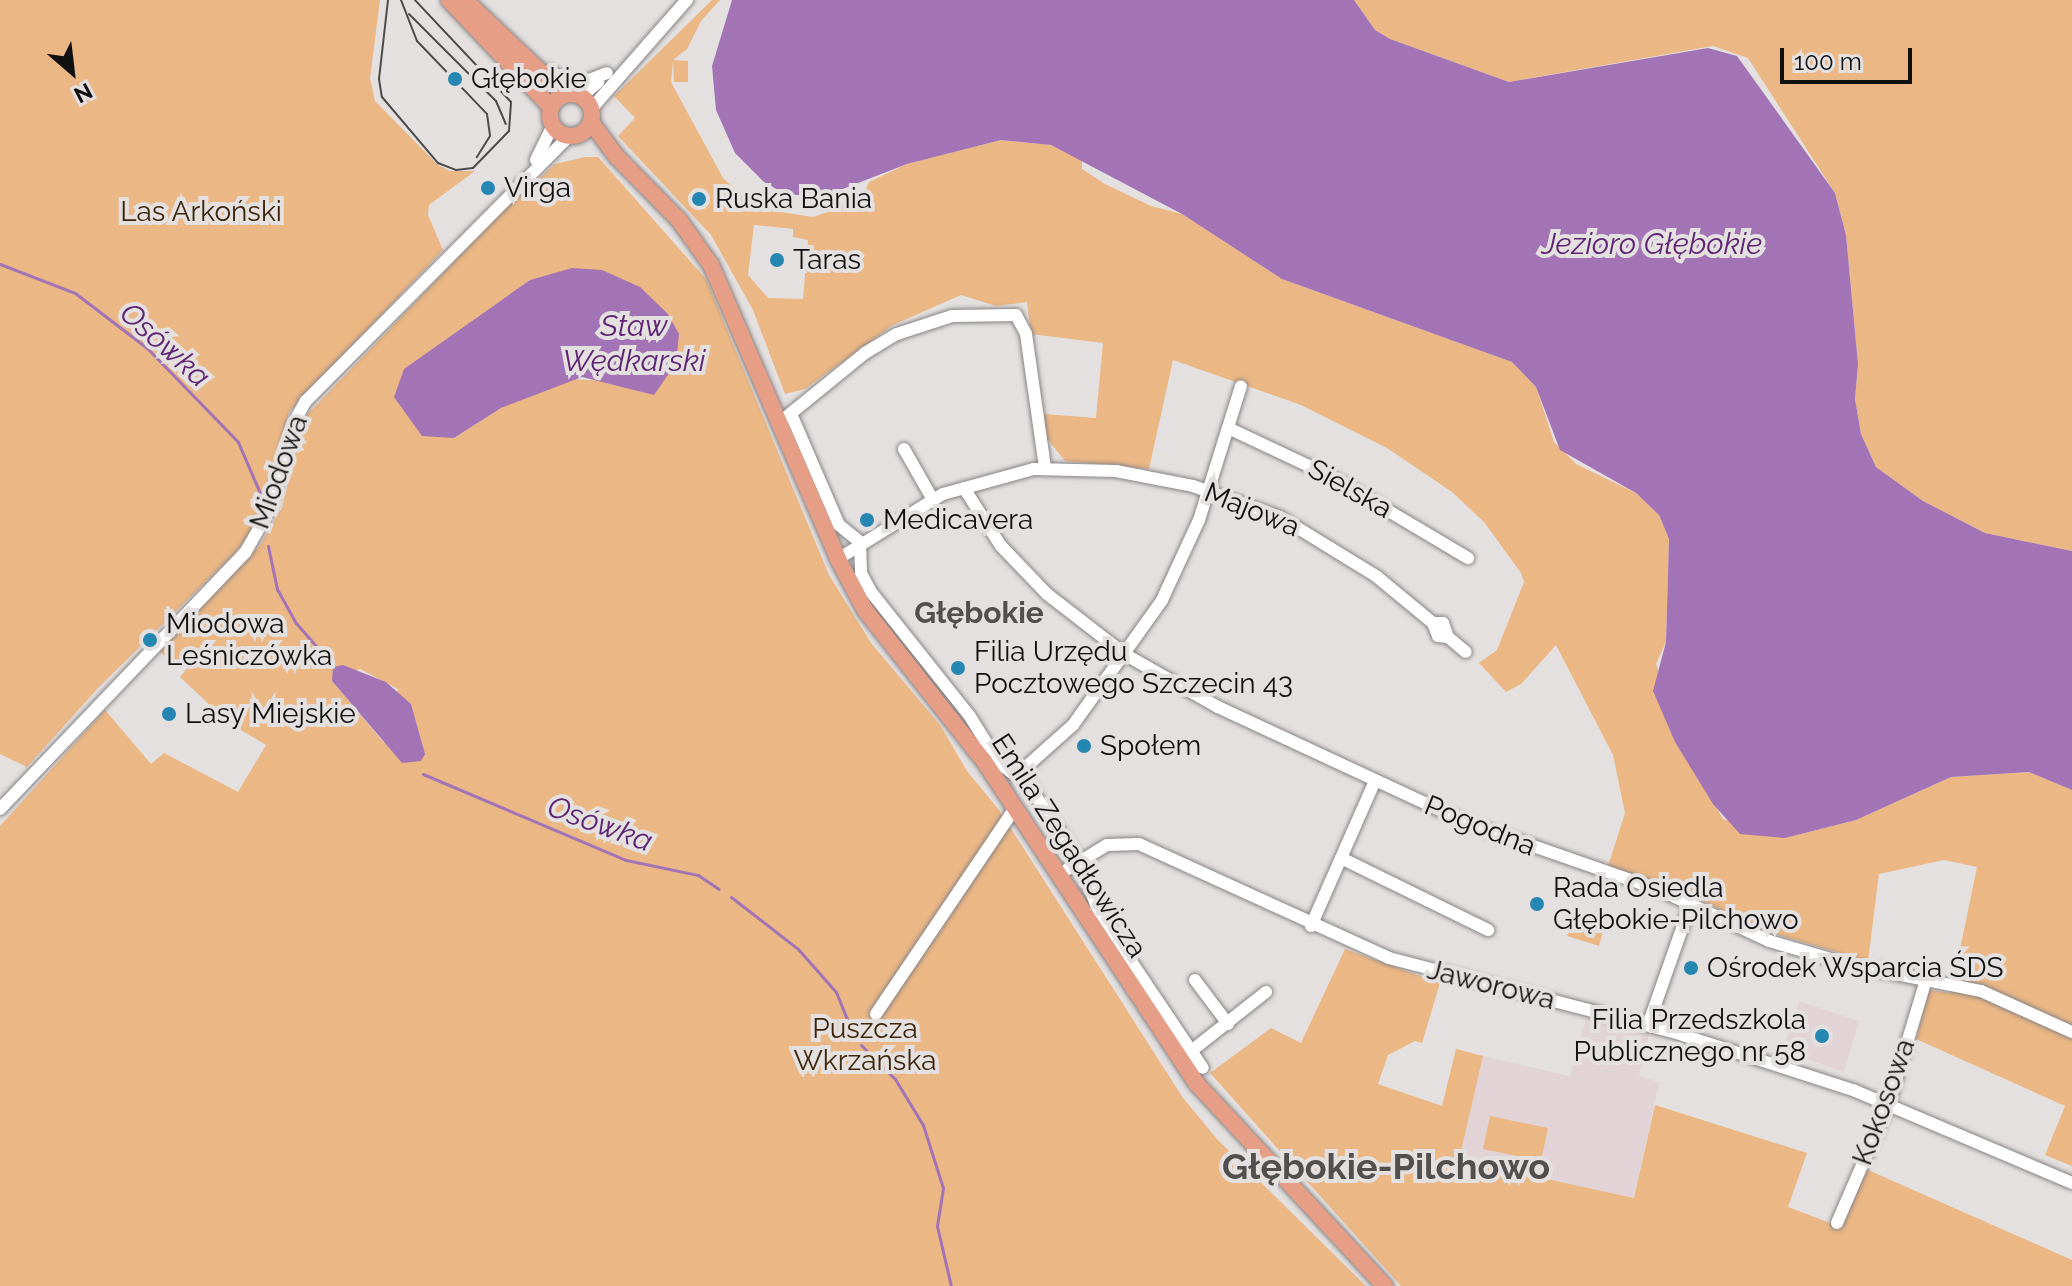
<!DOCTYPE html>
<html>
<head>
<meta charset="utf-8">
<style>
	body { margin:0 }
	#map { position:relative; width:2072px; height:1286px; overflow:hidden; background:#e4e0e0; font-family:Raleway,sans-serif }
	div>[style] { position:absolute }
	[style*='--x'] { left:calc(var(--x)*1px); top:calc(var(--y)*1px); width:calc(var(--w)*1px); rotate:calc(var(--a)*1deg) }
	.built>* { inset:0; background:#e2d4d6 }
	.green>* { inset:0; background:#ebb785 }
	.water>* { inset:0; background:#a274b6 }
	.stream>* { height:3px; margin:-1.5px; padding:0 1.5px; transform-origin:1.5px; border-radius:1.5px; background:#a274b6 }
	.roads { filter:drop-shadow(0 0 2px #898485) drop-shadow(0 0 2px #898485) }
	.minor>* { height:12px; margin:-6px; padding:0 6px; transform-origin:6px; border-radius:6px; background:#fff }
	.major>* { height:16px; margin:-8px; padding:0 8px; transform-origin:8px; border-radius:8px; background:#e79e86 }
	.major>.ring { margin:-8px; padding:0; box-sizing:content-box; background:none; border:16px solid #e79e86; border-radius:50% }
	.tram>* { height:2px; margin:-1px; padding:0 1px; transform-origin:1px; border-radius:1px; background:#4d4b4b }
	.dots>* { width:22px; height:22px; translate:-50% -50%; box-sizing:border-box; border:4px solid #e4e0e0; border-radius:50% }
	span { translate:-50% -50%; white-space:nowrap; text-align:center; line-height:1.15; -webkit-text-stroke:8px #e4e0e0; paint-order:stroke }
	.poi-label { font-size:28px; color:#111010 }
	.left { translate:0 -50%; text-align:left }
	.right { translate:-100% -50%; text-align:right }
	.park-label { font-size:28px; color:#3f260a }
	.street-label { font-size:28px; color:#111010 }
	.water-label { font-size:30px; color:#5f2475; font-style:italic }
	.neighbourhood-label { font-size:30px; color:#524f4f; font-weight:700 }
	.district-label { font-size:36px; color:#524f4f; font-weight:700 }
	.north { position:absolute; left:32px; top:32px; width:80px; height:80px; -webkit-text-stroke:6px #e4e0e0; paint-order:stroke; rotate:152deg; font-size:22px; font-weight:700; line-height:32px; text-align:center; color:#111010 }
	.north::after { content:''; display:block; margin:auto; width:28px; height:36px; background:#111010; clip-path:polygon(50% 0,100% 100%,50% 72%,0 100%) }
	.scale { position:absolute; left:1780px; top:48px; width:132px; height:36px; box-sizing:border-box; border:4px solid #111010; border-top:0; padding-left:10px; font-size:24px; line-height:28px; white-space:nowrap; color:#111010; -webkit-text-stroke:6px #e4e0e0; paint-order:stroke }
</style>
</head>
<body>
<div id="map">
	<div class="built">
		<i style="clip-path:polygon(1799px 1001px,1859px 1021px,1844px 1072px,1783px 1051px)"></i>
		<i style="clip-path:polygon(1586px 1018px,1649px 1034px,1639px 1076px,1659px 1082px,1634px 1198px,1458px 1160px,1483px 1056px,1570px 1076px)"></i>
	</div>
	<div class="green">
		<i style="clip-path:polygon(0 0,380px 0,370px 78px,375px 101px,438px 165px,450px 171px,475px 171px,429px 205px,428px 215px,443px 250px,289px 412px,255px 526px,236px 552px,98px 688px,27px 767px,0 754px)"></i>
		<i style="clip-path:polygon(evenodd,712px 0,720px 0,701px 21px,687px 49px,673px 60px,688px 61px,688px 82px,674px 82px,673px 61px,671px 82px,723px 178px,756px 208px,813px 217px,839px 208px,865px 192px,869px 182px,907px 164px,1001px 140px,1051px 145px,1082px 160px,1082px 169px,1105px 184px,1151px 206px,1182px 214px,1282px 279px,1512px 362px,1536px 387px,1554px 442px,1576px 464px,1636px 493px,1659px 515px,1669px 539px,1666px 642px,1656px 664px,1696px 774px,1723px 819px,1785px 838px,1856px 820px,1951px 777px,2029px 772px,2072px 790px,2072px 1166px,2045px 1155px,2065px 1106px,1916px 1039px,1929px 990px,1951px 993px,1977px 867px,1944px 860px,1879px 874px,1868px 961px,1761px 930px,1687px 893px,1608px 866px,1625px 813px,1613px 755px,1556px 645px,1521px 684px,1506px 692px,1479px 663px,1497px 650px,1524px 582px,1521px 573px,1484px 522px,1452px 492px,1387px 448px,1301px 405px,1173px 360px,1149px 469px,1065px 461px,1045px 436px,1044px 414px,1096px 418px,1103px 343px,1031px 334px,1027px 302px,996px 306px,961px 295px,893px 325px,805px 389px,785px 394px,753px 310px,711px 235px,618px 136px,635px 118px,614px 96px,712px 0,754px 225px,793px 229px,793px 237px,808px 240px,803px 299px,768px 298px,748px 275px,754px 225px)"></i>
		<i style="clip-path:polygon(1354px 0,2072px 0,2072px 551px,1985px 533px,1923px 501px,1876px 467px,1861px 434px,1855px 399px,1858px 364px,1846px 235px,1835px 193px,1748px 58px,1713px 46px,1509px 82px,1390px 39px,1375px 30px)"></i>
		<i style="clip-path:polygon(evenodd,585px 157px,598px 157px,706px 279px,829px 575px,871px 643px,940px 725px,967px 771px,999px 810px,1183px 1098px,1217px 1139px,1366px 1286px,0 1286px,0 826px,105px 710px,151px 764px,164px 753px,238px 792px,266px 745px,229px 723px,180px 677px,191px 663px,176px 667px,160px 652px,260px 545px,282px 508px,304px 418px,502px 212px,555px 164px,585px 157px,530px 280px,676px 363px,613px 381px,568px 379px,501px 408px,454px 438px,442px 433px,530px 280px,585px 157px,360px 669px,398px 689px,384px 743px,332px 681px,360px 669px)"></i>
		<i style="clip-path:polygon(1574px 915px,1605px 924px,1599px 946px,1567px 936px)"></i>
		<i style="clip-path:polygon(1345px 949px,1440px 983px,1422px 1043px,1415px 1041px,1388px 1055px,1378px 1084px,1442px 1106px,1456px 1049px,1483px 1056px,1459px 1160px,1634px 1198px,1655px 1105px,1807px 1153px,1788px 1207px,1833px 1224px,1855px 1168px,1868px 1170px,2072px 1260px,2072px 1286px,1401px 1286px,1210px 1073px,1271px 1028px,1301px 1043px)"></i>
		<i style="clip-path:polygon(1490px 1116px,1548px 1128px,1541px 1161px,1483px 1149px)"></i>
	</div>
	<div class="water">
		<i style="clip-path:polygon(732px 0,1354px 0,1375px 30px,1390px 39px,1509px 82px,1708px 48px,1737px 56px,1835px 193px,1846px 235px,1858px 364px,1855px 399px,1861px 434px,1876px 467px,1923px 501px,1985px 533px,2072px 551px,2072px 790px,2029px 772px,1951px 777px,1856px 820px,1785px 838px,1740px 834px,1713px 804px,1675px 742px,1653px 691px,1666px 642px,1669px 539px,1659px 515px,1636px 493px,1560px 450px,1536px 387px,1512px 362px,1282px 279px,1182px 214px,1051px 145px,1001px 140px,907px 164px,822px 197px,785px 194px,764px 182px,735px 153px,716px 110px,712px 66px)"></i>
		<i style="clip-path:polygon(572px 268px,602px 270px,640px 287px,668px 314px,679px 334px,676px 363px,654px 395px,582px 377px,501px 408px,454px 438px,422px 436px,394px 397px,404px 369px,530px 280px)"></i>
		<i style="clip-path:polygon(343px 665px,386px 682px,411px 704px,425px 754px,421px 761px,402px 763px,332px 681px,333px 667px)"></i>
	</div>
	<div class="stream">
		<i style="--x:0;--y:264;--w:80;--a:21.1"></i>
		<i style="--x:75;--y:293;--w:91;--a:37.4"></i>
		<i style="--x:147;--y:348;--w:131;--a:45.9"></i>
		<i style="--x:238;--y:442;--w:63;--a:66.7"></i>
		<i style="--x:268;--y:546;--w:44;--a:78.2"></i>
		<i style="--x:277;--y:589;--w:39;--a:61"></i>
		<i style="--x:296;--y:623;--w:49;--a:49.1"></i>
		<i style="--x:423;--y:774;--w:220;--a:23"></i>
		<i style="--x:626;--y:860;--w:74;--a:11.8"></i>
		<i style="--x:698;--y:875;--w:25;--a:34"></i>
		<i style="--x:731;--y:897;--w:85;--a:37.8"></i>
		<i style="--x:798;--y:949;--w:57;--a:48.5"></i>
		<i style="--x:836;--y:992;--w:40;--a:68"></i>
		<i style="--x:861;--y:1045;--w:48;--a:45"></i>
		<i style="--x:895;--y:1079;--w:54;--a:58.7"></i>
		<i style="--x:923;--y:1125;--w:66;--a:72.4"></i>
		<i style="--x:943;--y:1188;--w:38;--a:99"></i>
		<i style="--x:937;--y:1226;--w:62;--a:76.9"></i>
	</div>
	<div class="roads">
		<div class="minor">
			<i style="--x:549;--y:71;--w:30;--a:27"></i>
			<i style="--x:576;--y:85;--w:33;--a:-21"></i>
			<i style="--x:581;--y:97;--w:23;--a:-41"></i>
			<i style="--x:592;--y:108;--w:144;--a:-48.7"></i>
			<i style="--x:536;--y:160;--w:39;--a:-64"></i>
			<i style="--x:791;--y:414;--w:121;--a:66.6"></i>
			<i style="--x:839;--y:525;--w:27;--a:39"></i>
			<i style="--x:860;--y:542;--w:31;--a:88"></i>
			<i style="--x:861;--y:573;--w:21;--a:62"></i>
			<i style="--x:871;--y:592;--w:157;--a:51.5"></i>
			<i style="--x:969;--y:715;--w:57;--a:58"></i>
			<i style="--x:999;--y:763;--w:38;--a:37"></i>
			<i style="--x:1029;--y:786;--w:89;--a:56"></i>
			<i style="--x:1079;--y:860;--w:59;--a:69.1"></i>
			<i style="--x:1100;--y:915;--w:184;--a:56.1"></i>
			<i style="--x:785;--y:418;--w:103;--a:-39.1"></i>
			<i style="--x:865;--y:353;--w:37;--a:-31"></i>
			<i style="--x:897;--y:334;--w:58;--a:-18.1"></i>
			<i style="--x:952;--y:316;--w:64;--a:-0.9"></i>
			<i style="--x:1016;--y:315;--w:21;--a:62"></i>
			<i style="--x:1026;--y:334;--w:135;--a:81.9"></i>
			<i style="--x:1228;--y:428;--w:110;--a:25.2"></i>
			<i style="--x:1328;--y:475;--w:163;--a:30.7"></i>
			<i style="--x:904;--y:449;--w:56;--a:60.3"></i>
			<i style="--x:964;--y:488;--w:69;--a:57.5"></i>
			<i style="--x:1001;--y:546;--w:66;--a:46.2"></i>
			<i style="--x:1047;--y:594;--w:100;--a:37.7"></i>
			<i style="--x:1126;--y:655;--w:106;--a:29.5"></i>
			<i style="--x:1218;--y:707;--w:278;--a:24.9"></i>
			<i style="--x:1470;--y:824;--w:203;--a:19.2"></i>
			<i style="--x:1662;--y:891;--w:118;--a:25"></i>
			<i style="--x:1769;--y:941;--w:85;--a:16.3"></i>
			<i style="--x:1851;--y:965;--w:133;--a:11.3"></i>
			<i style="--x:1981;--y:991;--w:100;--a:24.3"></i>
			<i style="--x:838;--y:559;--w:123;--a:-31.8"></i>
			<i style="--x:943;--y:494;--w:94;--a:-15.4"></i>
			<i style="--x:1034;--y:469;--w:82;--a:1.4"></i>
			<i style="--x:1116;--y:471;--w:78;--a:11"></i>
			<i style="--x:1193;--y:486;--w:92;--a:19.6"></i>
			<i style="--x:1280;--y:517;--w:113;--a:31.6"></i>
			<i style="--x:1376;--y:576;--w:74;--a:39.5"></i>
			<i style="--x:1448;--y:637;--w:15;--a:-110"></i>
			<i style="--x:1443;--y:623;--w:10;--a:180"></i>
			<i style="--x:1433;--y:623;--w:14;--a:69"></i>
			<i style="--x:1438;--y:636;--w:10;--a:6"></i>
			<i style="--x:1448;--y:637;--w:23;--a:40"></i>
			<i style="--x:1017;--y:775;--w:75;--a:-41.8"></i>
			<i style="--x:1073;--y:725;--w:153;--a:-54.5"></i>
			<i style="--x:1162;--y:600;--w:88;--a:-65.2"></i>
			<i style="--x:1199;--y:520;--w:140;--a:-72.6"></i>
			<i style="--x:0;--y:809;--w:354;--a:-46.3"></i>
			<i style="--x:245;--y:553;--w:51;--a:-60.4"></i>
			<i style="--x:270;--y:509;--w:88;--a:-74.9"></i>
			<i style="--x:293;--y:424;--w:26;--a:-61"></i>
			<i style="--x:306;--y:401;--w:372;--a:-45.2"></i>
			<i style="--x:1341;--y:858;--w:164;--a:26.1"></i>
			<i style="--x:1058;--y:875;--w:57;--a:-31.5"></i>
			<i style="--x:1107;--y:845;--w:32;--a:-2"></i>
			<i style="--x:1139;--y:844;--w:275;--a:24.5"></i>
			<i style="--x:1389;--y:958;--w:290;--a:14.6"></i>
			<i style="--x:1670;--y:1031;--w:192;--a:17.9"></i>
			<i style="--x:1853;--y:1090;--w:238;--a:23"></i>
			<i style="--x:1311;--y:926;--w:158;--a:-66.2"></i>
			<i style="--x:1195;--y:980;--w:55;--a:53.1"></i>
			<i style="--x:876;--y:1014;--w:249;--a:-56"></i>
			<i style="--x:1648;--y:1025;--w:129;--a:-70.6"></i>
			<i style="--x:1190;--y:1052;--w:97;--a:-38.3"></i>
			<i style="--x:1837;--y:1223;--w:131;--a:-66.6"></i>
			<i style="--x:1889;--y:1103;--w:128;--a:-73.3"></i>
		</div>
		<div class="major">
			<i style="--x:449;--y:0;--w:148;--a:46.4"></i>
			<i style="--x:465;--y:0;--w:138;--a:43.5"></i>
			<i class="ring" style="left:550px;top:94px;width:26px;height:26px"></i>
			<i style="--x:591;--y:122;--w:42;--a:53.7"></i>
			<i style="--x:616;--y:156;--w:90;--a:45.5"></i>
			<i style="--x:679;--y:220;--w:55;--a:54.6"></i>
			<i style="--x:711;--y:265;--w:320;--a:66.6"></i>
			<i style="--x:838;--y:559;--w:58;--a:62.1"></i>
			<i style="--x:865;--y:610;--w:192;--a:51.8"></i>
			<i style="--x:984;--y:761;--w:387;--a:56.6"></i>
			<i style="--x:1197;--y:1084;--w:276;--a:47.1"></i>
		</div>
	</div>
	<div class="tram">
		<i style="--x:388;--y:0;--w:80;--a:96.5"></i>
		<i style="--x:379;--y:79;--w:18;--a:81"></i>
		<i style="--x:382;--y:97;--w:87;--a:49.7"></i>
		<i style="--x:438;--y:163;--w:19;--a:21"></i>
		<i style="--x:456;--y:170;--w:17;--a:-7"></i>
		<i style="--x:473;--y:168;--w:52;--a:-45.8"></i>
		<i style="--x:509;--y:131;--w:29;--a:-86"></i>
		<i style="--x:511;--y:102;--w:140;--a:-133.3"></i>
		<i style="--x:401;--y:0;--w:44;--a:68.7"></i>
		<i style="--x:417;--y:41;--w:101;--a:46.2"></i>
		<i style="--x:487;--y:114;--w:22;--a:82"></i>
		<i style="--x:490;--y:136;--w:25;--a:122"></i>
		<i style="--x:409;--y:14;--w:123;--a:45"></i>
		<i style="--x:496;--y:101;--w:25;--a:67"></i>
	</div>
	<div class="dots">
		<i style="left:455px;top:79px;background:#2486b1"></i>
		<i style="left:488px;top:188px;background:#2486b1"></i>
		<i style="left:699px;top:199px;background:#2486b1"></i>
		<i style="left:777px;top:260px;background:#2486b1"></i>
		<i style="left:867px;top:520px;background:#2486b1"></i>
		<i style="left:150px;top:640px;background:#2486b1"></i>
		<i style="left:958px;top:668px;background:#2486b1"></i>
		<i style="left:169px;top:714px;background:#2486b1"></i>
		<i style="left:1084px;top:746px;background:#2486b1"></i>
		<i style="left:1537px;top:904px;background:#2486b1"></i>
		<i style="left:1691px;top:968px;background:#2486b1"></i>
		<i style="left:1822px;top:1036px;background:#2486b1"></i>
	</div>
	<div class="poi-label">
		<span class="left" style="left:471px;top:79px">Głębokie</span>
		<span class="left" style="left:504px;top:188px">Virga</span>
		<span class="left" style="left:715px;top:199px">Ruska Bania</span>
		<span class="left" style="left:793px;top:260px">Taras</span>
		<span class="left" style="left:883px;top:520px">Medicavera</span>
		<span class="left" style="left:166px;top:640px">Miodowa<br>Leśniczówka</span>
		<span class="left" style="left:974px;top:668px">Filia Urzędu<br>Pocztowego Szczecin 43</span>
		<span class="left" style="left:185px;top:714px">Lasy Miejskie</span>
		<span class="left" style="left:1100px;top:746px">Społem</span>
		<span class="left" style="left:1553px;top:904px">Rada Osiedla<br>Głębokie-Pilchowo</span>
		<span class="left" style="left:1707px;top:968px">Ośrodek Wsparcia ŚDS</span>
		<span class="right" style="left:1806px;top:1036px">Filia Przedszkola<br>Publicznego nr 58</span>
	</div>
	<div class="park-label">
		<span style="left:201px;top:212px">Las Arkoński</span>
		<span style="left:865px;top:1045px">Puszcza<br>Wkrzańska</span>
	</div>
	<div class="street-label">
		<span style="left:279px;top:472px;rotate:-70deg">Miodowa</span>
		<span style="left:1350px;top:489px;rotate:29deg">Sielska</span>
		<span style="left:1252px;top:510px;rotate:22deg">Majowa</span>
		<span style="left:1480px;top:826px;rotate:22deg">Pogodna</span>
		<span style="left:1069px;top:846px;rotate:57deg">Emila Zegadłowicza</span>
		<span style="left:1491px;top:985px;rotate:14deg">Jaworowa</span>
		<span style="left:1884px;top:1102px;rotate:-70deg">Kokosowa</span>
	</div>
	<div class="water-label">
		<span style="left:1652px;top:244px">Jezioro Głębokie</span>
		<span style="left:634px;top:343px">Staw<br>Wędkarski</span>
		<span style="left:165px;top:345px;rotate:42deg">Osówka</span>
		<span style="left:600px;top:824px;rotate:20deg">Osówka</span>
	</div>
	<div class="neighbourhood-label">
		<span style="left:979px;top:613px">Głębokie</span>
	</div>
	<div class="district-label">
		<span style="left:1386px;top:1167px">Głębokie-Pilchowo</span>
	</div>
	<div class="north">N</div>
	<div class="scale">100 m</div>
</div>
</body>
</html>
